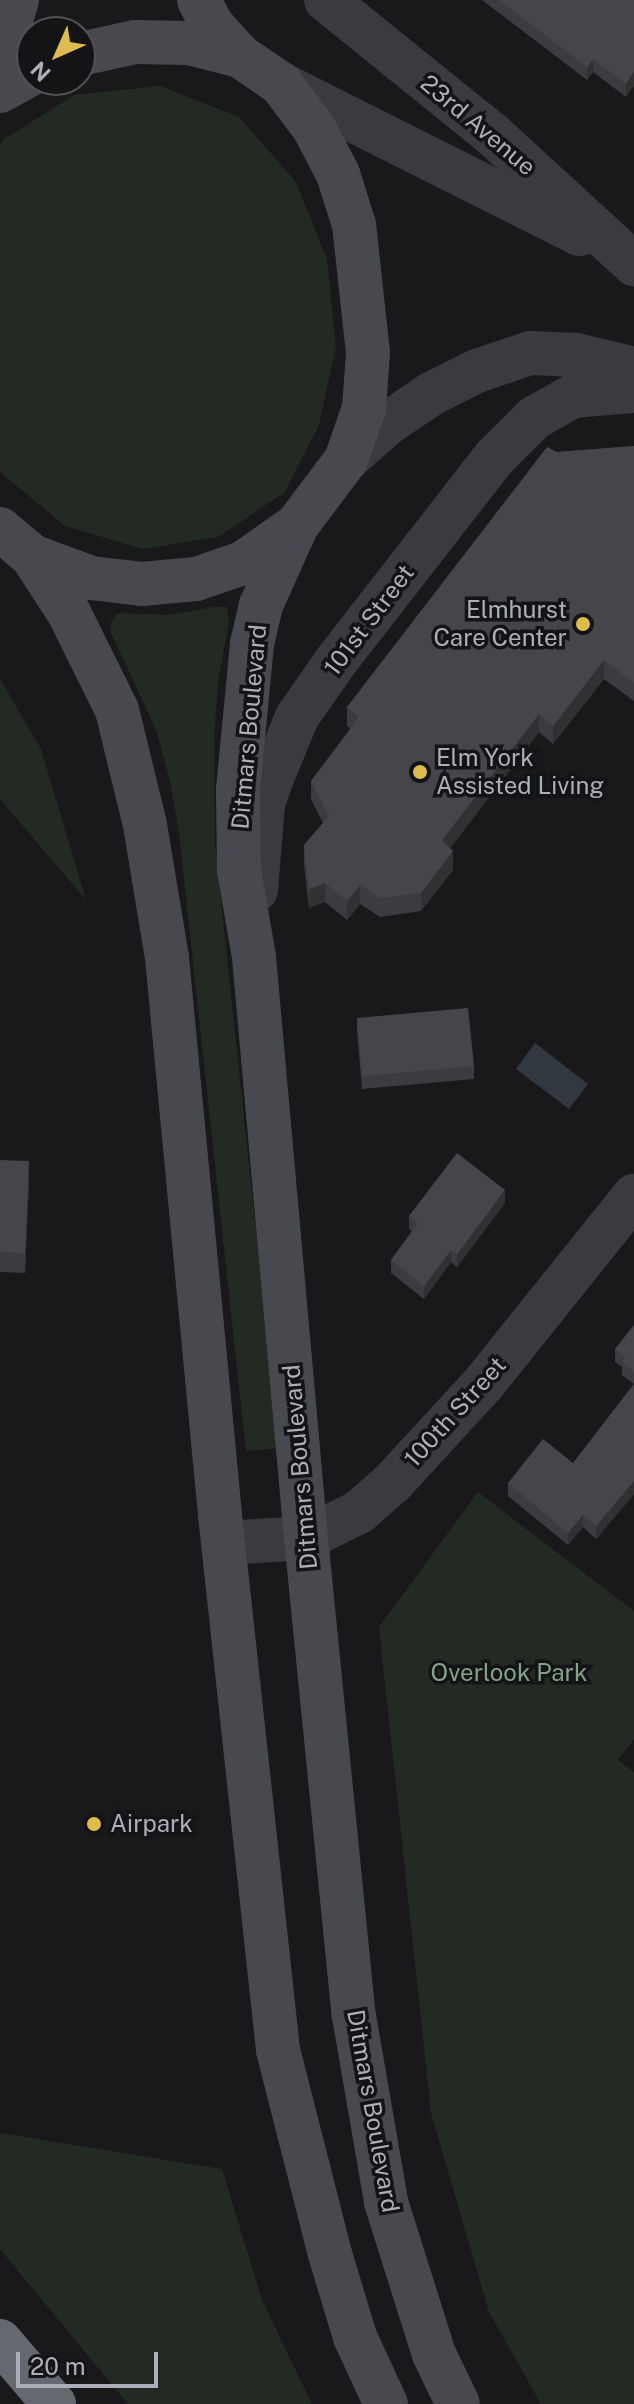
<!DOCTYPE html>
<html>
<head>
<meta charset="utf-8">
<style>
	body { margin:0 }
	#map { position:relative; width:634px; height:2404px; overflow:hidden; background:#19181a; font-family:"Public Sans",sans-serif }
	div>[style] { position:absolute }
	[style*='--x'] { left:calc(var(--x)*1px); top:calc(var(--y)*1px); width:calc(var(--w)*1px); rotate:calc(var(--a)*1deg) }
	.green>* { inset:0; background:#232a24 }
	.water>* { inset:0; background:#32383f }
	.street>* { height:44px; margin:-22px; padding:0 22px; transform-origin:22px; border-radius:22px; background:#3a3a3f }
	.secondary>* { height:44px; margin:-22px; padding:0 22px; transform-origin:22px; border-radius:22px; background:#48494f }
	.highway>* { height:44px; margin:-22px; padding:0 22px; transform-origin:22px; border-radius:22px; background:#66686f }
	.wall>* { inset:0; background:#3c3c40 }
	.shaded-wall>* { inset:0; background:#313134 }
	.building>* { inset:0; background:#46464a }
	.dots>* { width:22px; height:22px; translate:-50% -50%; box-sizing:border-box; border:4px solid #141315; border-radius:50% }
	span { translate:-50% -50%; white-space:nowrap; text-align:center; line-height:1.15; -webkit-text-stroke:7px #141315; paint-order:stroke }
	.street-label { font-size:24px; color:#acafb8 }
	.poi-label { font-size:24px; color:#acafb8 }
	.right { translate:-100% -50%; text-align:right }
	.left { translate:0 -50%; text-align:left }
	.park-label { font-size:24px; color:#86a18a }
	.north { position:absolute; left:16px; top:16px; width:80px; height:80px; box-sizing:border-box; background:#141315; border:2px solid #515156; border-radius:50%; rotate:225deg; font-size:22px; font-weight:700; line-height:32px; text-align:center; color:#acafb8 }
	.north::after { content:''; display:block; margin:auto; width:28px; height:36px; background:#ddbb4e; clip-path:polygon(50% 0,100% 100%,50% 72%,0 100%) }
	.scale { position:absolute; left:16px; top:2352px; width:142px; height:36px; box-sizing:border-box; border:4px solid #acafb8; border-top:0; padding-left:10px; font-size:24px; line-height:28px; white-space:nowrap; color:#acafb8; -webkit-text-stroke:6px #141315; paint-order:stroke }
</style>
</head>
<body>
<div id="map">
	<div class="green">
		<i style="clip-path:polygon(160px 86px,239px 117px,296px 182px,327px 259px,336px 347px,319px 425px,285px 492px,218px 537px,143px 549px,65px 526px,0 472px,0 146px,3px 140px,74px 95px)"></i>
		<i style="clip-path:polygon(214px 607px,227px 607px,229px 621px,218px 683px,214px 741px,215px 844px,279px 1448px,246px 1451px,179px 833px,170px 781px,156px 730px,111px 633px,111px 622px,118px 613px,168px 615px)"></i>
		<i style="clip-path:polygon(0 679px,41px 749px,86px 900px,0 799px)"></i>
		<i style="clip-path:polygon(478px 1492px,634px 1611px,634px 1739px,618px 1760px,634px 1772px,634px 2404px,541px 2404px,489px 2312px,431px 2113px,379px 1627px)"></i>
		<i style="clip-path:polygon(0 2133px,222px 2169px,262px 2300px,312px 2404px,128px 2404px,0 2249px)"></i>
	</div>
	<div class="water">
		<i style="clip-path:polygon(535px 1043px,588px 1084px,569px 1109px,516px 1069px)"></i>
	</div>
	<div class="street">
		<i style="--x:326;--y:0;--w:213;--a:38.9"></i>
		<i style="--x:492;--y:134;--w:193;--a:42.5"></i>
		<i style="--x:281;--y:84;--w:334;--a:26.7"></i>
		<i style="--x:346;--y:460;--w:56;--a:-41.4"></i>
		<i style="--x:388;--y:423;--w:52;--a:-34"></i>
		<i style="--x:431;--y:394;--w:51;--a:-26.6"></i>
		<i style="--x:477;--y:371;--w:56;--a:-18.8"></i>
		<i style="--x:530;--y:353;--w:47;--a:2.4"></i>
		<i style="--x:577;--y:355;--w:59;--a:13.8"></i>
		<i style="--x:256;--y:890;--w:86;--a:-85.3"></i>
		<i style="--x:263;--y:804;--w:28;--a:-71"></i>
		<i style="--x:272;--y:778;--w:66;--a:-67.7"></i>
		<i style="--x:297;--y:717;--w:68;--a:-55.1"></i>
		<i style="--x:336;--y:661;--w:259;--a:-52.1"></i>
		<i style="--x:495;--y:457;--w:55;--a:-45"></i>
		<i style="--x:534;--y:418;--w:45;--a:-29.4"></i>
		<i style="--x:573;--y:396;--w:61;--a:-4.7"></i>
		<i style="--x:223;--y:1543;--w:83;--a:-3.4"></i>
		<i style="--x:306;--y:1538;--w:59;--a:-26.1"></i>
		<i style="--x:359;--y:1512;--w:45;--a:-41.4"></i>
		<i style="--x:393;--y:1482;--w:134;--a:-47.4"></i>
		<i style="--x:484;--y:1383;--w:240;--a:-51.3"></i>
	</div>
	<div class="secondary">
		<i style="--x:199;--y:0;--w:27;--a:63"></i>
		<i style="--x:211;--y:24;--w:43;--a:47.8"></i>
		<i style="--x:0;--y:57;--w:59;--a:-73.4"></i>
		<i style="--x:0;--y:91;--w:37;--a:-29"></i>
		<i style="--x:297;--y:525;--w:88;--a:114.2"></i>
		<i style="--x:261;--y:605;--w:40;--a:103"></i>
		<i style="--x:252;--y:644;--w:147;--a:95.5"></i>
		<i style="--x:238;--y:790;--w:80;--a:89.3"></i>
		<i style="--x:239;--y:870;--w:88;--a:80.2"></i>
		<i style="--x:254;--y:957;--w:583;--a:84.89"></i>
		<i style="--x:306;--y:1538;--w:480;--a:84.3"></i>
		<i style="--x:354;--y:2016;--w:189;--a:80.2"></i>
		<i style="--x:386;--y:2202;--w:159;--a:72.5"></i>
		<i style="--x:434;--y:2354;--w:55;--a:64.4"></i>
		<i style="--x:0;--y:529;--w:42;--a:40.2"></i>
		<i style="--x:32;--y:556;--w:63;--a:20.4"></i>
		<i style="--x:91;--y:578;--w:51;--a:6.7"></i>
		<i style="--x:142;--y:584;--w:54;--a:-5.3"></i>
		<i style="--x:196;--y:579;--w:50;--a:-18.8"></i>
		<i style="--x:243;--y:563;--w:66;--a:-35.1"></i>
		<i style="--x:297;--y:525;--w:81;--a:-53"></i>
		<i style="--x:346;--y:460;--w:55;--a:-70.9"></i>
		<i style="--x:364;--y:408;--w:55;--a:-85.8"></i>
		<i style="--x:368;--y:353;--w:129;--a:-96.2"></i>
		<i style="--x:354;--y:225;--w:53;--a:-107.4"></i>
		<i style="--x:338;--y:174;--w:52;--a:-117.6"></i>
		<i style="--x:314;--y:128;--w:55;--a:-126.9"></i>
		<i style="--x:281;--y:84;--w:50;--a:-145.7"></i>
		<i style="--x:240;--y:56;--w:53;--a:-165.7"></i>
		<i style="--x:189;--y:43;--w:54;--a:-178.9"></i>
		<i style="--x:135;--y:42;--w:56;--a:167.7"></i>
		<i style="--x:32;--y:556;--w:68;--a:57"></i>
		<i style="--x:69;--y:613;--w:108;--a:63.7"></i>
		<i style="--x:117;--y:710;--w:118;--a:76.3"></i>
		<i style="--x:145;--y:825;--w:135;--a:80.6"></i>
		<i style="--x:167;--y:958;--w:560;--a:84.56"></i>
		<i style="--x:220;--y:1515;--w:538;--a:83.81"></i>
		<i style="--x:278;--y:2050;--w:211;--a:75.7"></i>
		<i style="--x:330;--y:2254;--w:87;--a:73.2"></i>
		<i style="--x:355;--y:2337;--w:74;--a:65.2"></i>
	</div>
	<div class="highway">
		<i style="--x:0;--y:2341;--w:83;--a:49.4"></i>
	</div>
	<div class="wall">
		<i style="clip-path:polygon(482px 0,634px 0,626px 97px,593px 72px,587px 80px)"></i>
		<i style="clip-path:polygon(634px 446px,634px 701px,604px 679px,553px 744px,539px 732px,450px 848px,453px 870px,421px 911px,380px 917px,360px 904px,347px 920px,325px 902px,309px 908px,304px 864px,304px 845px,323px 823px,311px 799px,311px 781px,351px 729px,347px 726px,347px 707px,557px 452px)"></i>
		<i style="clip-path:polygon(357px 1018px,474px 1066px,474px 1079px,362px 1089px,357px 1031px)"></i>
		<i style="clip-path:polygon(0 1160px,29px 1182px,25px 1273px,0 1272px)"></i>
		<i style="clip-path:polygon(505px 1203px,457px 1267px,451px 1262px,424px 1299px,391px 1273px,391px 1260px,412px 1231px,409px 1229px,409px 1216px)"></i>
		<i style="clip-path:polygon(634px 1325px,634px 1494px,596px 1539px,583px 1527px,568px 1545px,508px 1496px,508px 1483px,573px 1463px,634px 1384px,622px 1375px,622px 1367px,615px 1362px,615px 1349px)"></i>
	</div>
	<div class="shaded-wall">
		<i style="clip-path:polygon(593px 59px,593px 72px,587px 80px,587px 67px)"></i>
		<i style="clip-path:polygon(634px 72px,634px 86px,626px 97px,626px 84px)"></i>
		<i style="clip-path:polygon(604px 660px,604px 679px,553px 744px,553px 726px)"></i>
		<i style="clip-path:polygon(539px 714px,539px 732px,442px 859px,442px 840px)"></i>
		<i style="clip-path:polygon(453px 851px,453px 870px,421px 911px,421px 893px)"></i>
		<i style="clip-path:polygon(325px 883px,325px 902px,309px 908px,309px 889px)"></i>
		<i style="clip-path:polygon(360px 885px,360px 904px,347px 920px,347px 901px)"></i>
		<i style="clip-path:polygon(29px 1161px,29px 1182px,25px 1273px,25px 1253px)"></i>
		<i style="clip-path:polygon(505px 1190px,505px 1203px,457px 1267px,457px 1254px)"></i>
		<i style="clip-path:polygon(451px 1250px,451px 1262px,424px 1299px,424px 1286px)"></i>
		<i style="clip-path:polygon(634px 1481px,634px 1494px,596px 1539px,596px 1526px)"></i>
		<i style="clip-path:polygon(583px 1515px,583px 1527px,568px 1545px,568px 1533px)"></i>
	</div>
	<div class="building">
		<i style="clip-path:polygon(499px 0,634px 0,634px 72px,626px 84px,593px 59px,587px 67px)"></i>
		<i style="clip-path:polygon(634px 446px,634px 683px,604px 660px,553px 726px,539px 714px,442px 840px,453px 851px,421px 893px,380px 898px,360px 885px,347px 901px,325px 883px,309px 889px,304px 845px,329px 816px,311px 781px,359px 717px,347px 707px,547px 447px,557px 452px)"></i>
		<i style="clip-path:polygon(468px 1008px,474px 1066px,362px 1076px,357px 1018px)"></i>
		<i style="clip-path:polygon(457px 1153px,505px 1190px,457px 1254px,451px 1250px,424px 1286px,391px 1260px,418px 1223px,409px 1216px)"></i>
		<i style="clip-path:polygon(0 1160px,29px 1161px,25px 1253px,0 1252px)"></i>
		<i style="clip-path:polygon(634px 1325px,634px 1372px,622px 1362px,625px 1357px,615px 1349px)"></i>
		<i style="clip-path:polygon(634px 1384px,634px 1481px,596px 1526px,583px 1515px,568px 1533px,508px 1483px,543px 1439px,573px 1463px)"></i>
	</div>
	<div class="dots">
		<i style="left:583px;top:624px;background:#ddbb4e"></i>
		<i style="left:420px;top:772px;background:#ddbb4e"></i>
		<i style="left:94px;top:1824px;background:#ddbb4e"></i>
	</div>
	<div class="street-label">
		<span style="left:478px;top:125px;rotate:40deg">23rd Avenue</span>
		<span style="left:369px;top:620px;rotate:-53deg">101st Street</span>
		<span style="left:249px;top:727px;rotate:-85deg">Ditmars Boulevard</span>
		<span style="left:455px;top:1412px;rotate:-48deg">100th Street</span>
		<span style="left:300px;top:1467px;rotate:-95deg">Ditmars Boulevard</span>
		<span style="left:373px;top:2111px;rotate:80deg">Ditmars Boulevard</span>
	</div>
	<div class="poi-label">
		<span class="right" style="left:567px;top:624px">Elmhurst<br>Care Center</span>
		<span class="left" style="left:436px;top:772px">Elm York<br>Assisted Living</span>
		<span class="left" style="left:110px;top:1824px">Airpark</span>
	</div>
	<div class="park-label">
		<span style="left:509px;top:1673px">Overlook Park</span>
	</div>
	<div class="north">N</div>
	<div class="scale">20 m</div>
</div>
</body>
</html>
